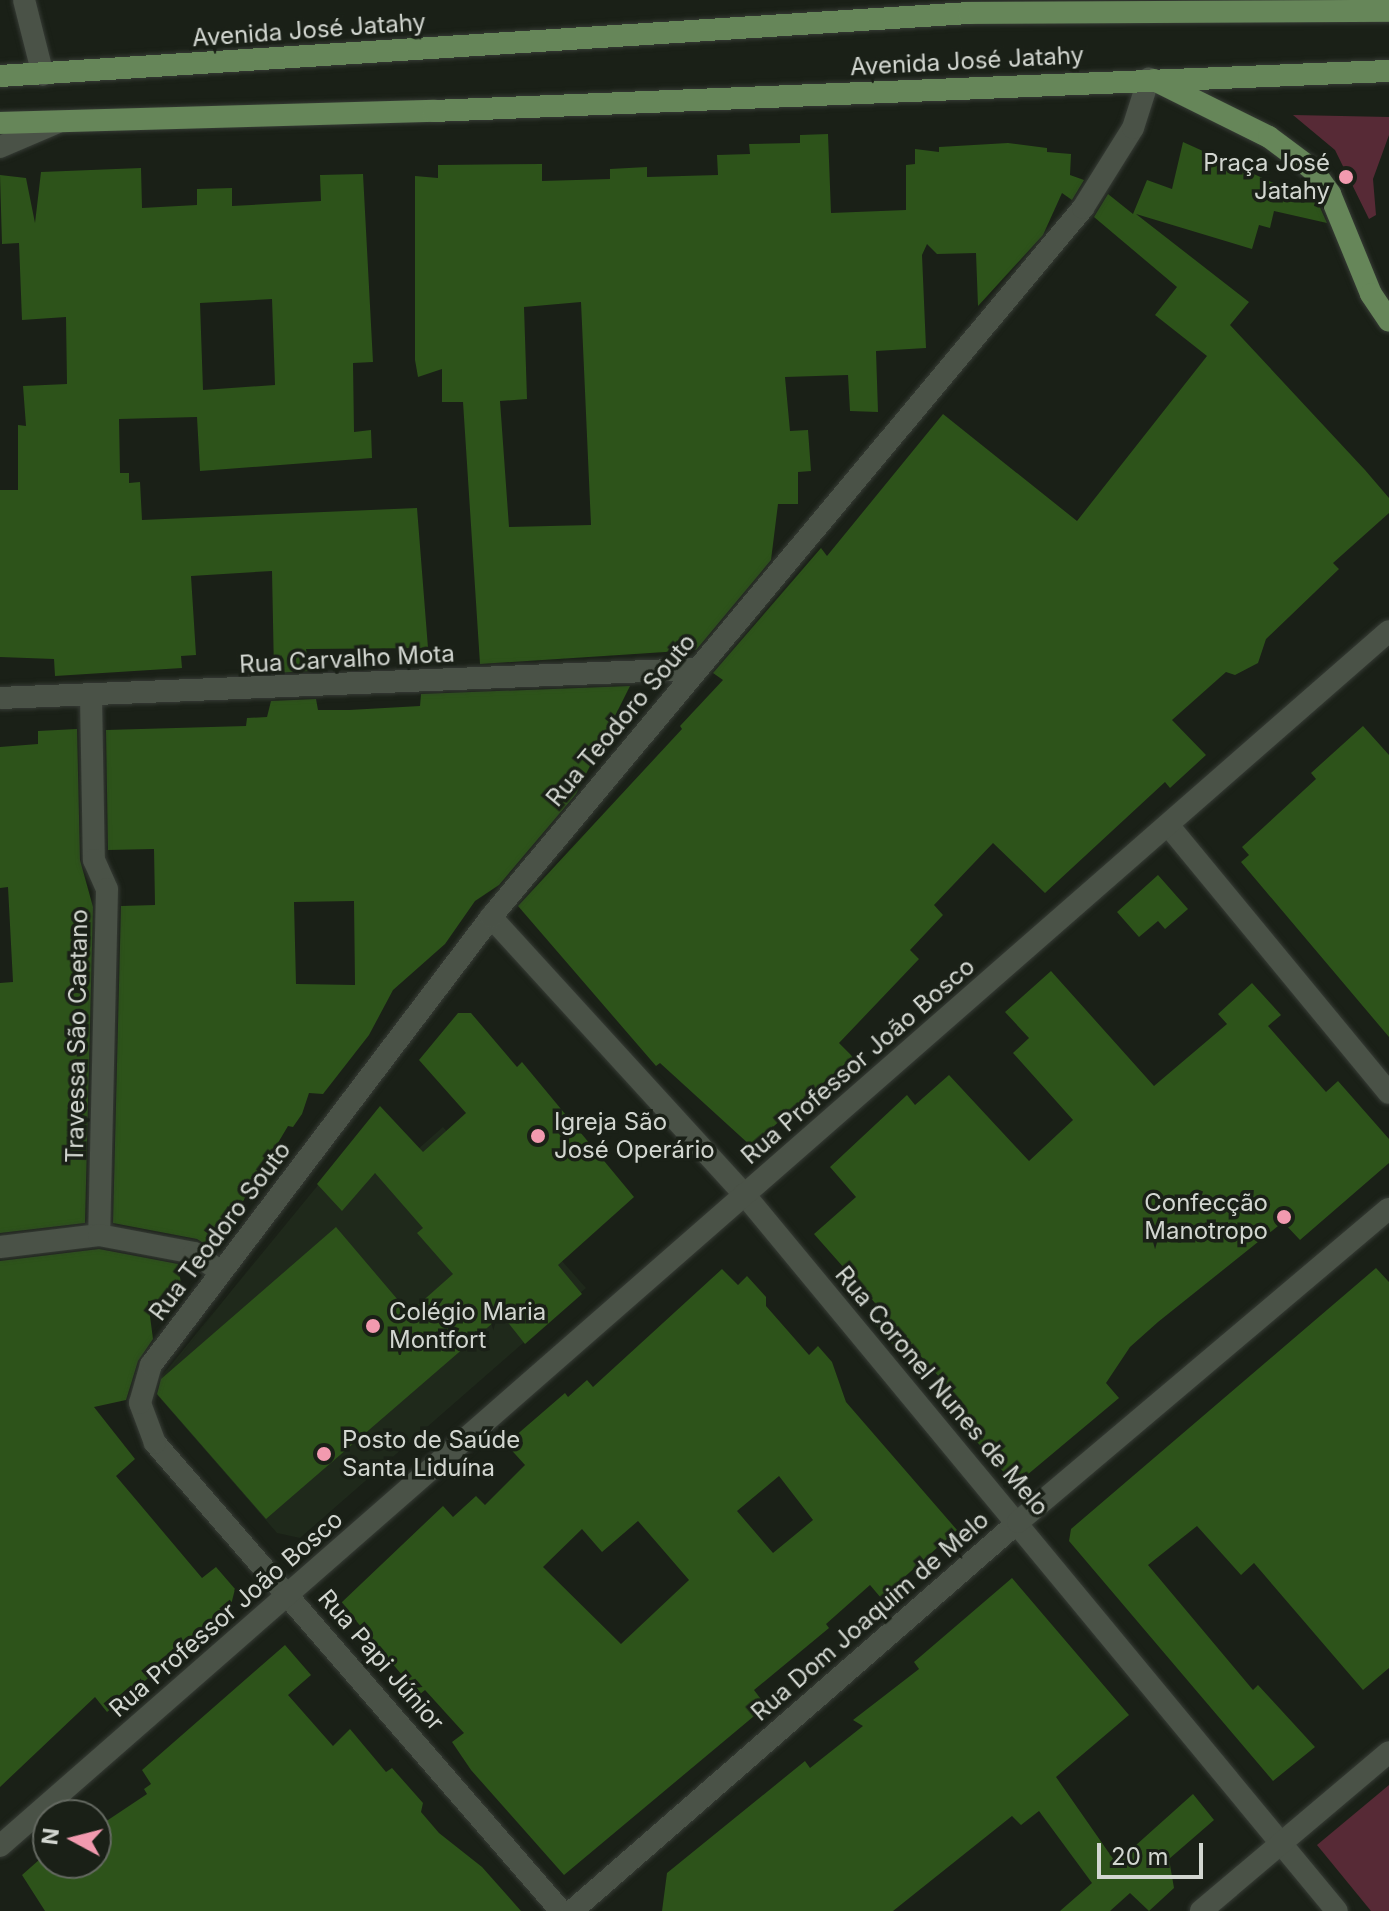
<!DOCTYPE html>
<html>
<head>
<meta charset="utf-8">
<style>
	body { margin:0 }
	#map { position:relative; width:1389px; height:1911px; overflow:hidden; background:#1a2017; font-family:Inter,sans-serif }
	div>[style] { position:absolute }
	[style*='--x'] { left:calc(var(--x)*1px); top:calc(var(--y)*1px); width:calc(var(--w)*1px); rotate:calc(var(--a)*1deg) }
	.built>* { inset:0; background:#1f291b }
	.green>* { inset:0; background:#572a36 }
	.building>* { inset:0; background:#2d531a }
	.roads { filter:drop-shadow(0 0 2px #363b35) drop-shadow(0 0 2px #363b35) }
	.minor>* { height:22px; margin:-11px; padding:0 11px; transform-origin:11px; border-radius:11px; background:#4a5247 }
	.tertiary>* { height:22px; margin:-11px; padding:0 11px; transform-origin:11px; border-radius:11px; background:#4a5247 }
	.primary>* { height:22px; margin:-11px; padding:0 11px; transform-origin:11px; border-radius:11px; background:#668659 }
	.dots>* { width:22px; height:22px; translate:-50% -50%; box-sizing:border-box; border:4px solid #1a2017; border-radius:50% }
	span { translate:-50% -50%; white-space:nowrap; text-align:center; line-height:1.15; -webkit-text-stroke:7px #1a2017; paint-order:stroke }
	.street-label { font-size:24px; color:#d2d6d0 }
	.poi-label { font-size:24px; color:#d2d6d0 }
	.right { translate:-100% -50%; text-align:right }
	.left { translate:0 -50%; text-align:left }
	.north { position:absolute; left:32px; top:1799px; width:80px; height:80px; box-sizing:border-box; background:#1a2017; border:2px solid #646961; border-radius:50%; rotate:277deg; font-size:22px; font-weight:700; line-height:32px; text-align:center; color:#d2d6d0 }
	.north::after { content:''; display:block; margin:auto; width:28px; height:36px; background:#f29aaf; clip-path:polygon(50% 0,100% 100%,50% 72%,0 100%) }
	.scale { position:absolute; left:1097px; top:1843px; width:106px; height:36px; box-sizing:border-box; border:4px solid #d2d6d0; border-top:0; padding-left:10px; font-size:24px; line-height:28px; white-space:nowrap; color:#d2d6d0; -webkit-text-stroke:6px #1a2017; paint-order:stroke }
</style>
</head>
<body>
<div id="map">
	<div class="built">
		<i style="clip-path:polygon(443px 1127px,586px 1288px,300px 1538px,277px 1533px,158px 1396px,160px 1378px,350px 1146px,383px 1180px)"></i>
	</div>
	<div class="green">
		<i style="clip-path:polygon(1293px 115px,1389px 117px,1389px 135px,1373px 179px,1376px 215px,1369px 219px,1335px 150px)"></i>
		<i style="clip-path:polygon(1389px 1785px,1389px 1911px,1371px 1911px,1317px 1845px)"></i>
	</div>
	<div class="building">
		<i style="clip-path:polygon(evenodd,828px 134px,831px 213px,906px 210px,906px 165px,915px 164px,915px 149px,939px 152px,939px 147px,1008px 143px,1047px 148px,1047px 152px,1071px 154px,1070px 175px,1084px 180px,1072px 200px,1062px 193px,1043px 235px,978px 306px,976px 253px,937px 254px,927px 244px,922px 255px,926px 348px,876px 351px,878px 412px,850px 411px,848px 375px,785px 377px,790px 431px,808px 430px,811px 471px,798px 472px,798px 504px,778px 504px,771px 560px,696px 650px,480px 664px,463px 402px,442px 402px,442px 369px,418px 377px,415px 360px,415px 176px,438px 178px,438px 165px,542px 164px,542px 181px,610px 179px,610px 169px,647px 167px,647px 177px,718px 175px,717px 155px,750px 154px,749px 144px,800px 143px,800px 135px,828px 134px,581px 302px,591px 525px,509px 527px,500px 401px,527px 399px,524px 307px,581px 302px)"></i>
		<i style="clip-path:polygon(1183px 142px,1318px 203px,1327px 223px,1274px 211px,1270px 228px,1259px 225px,1252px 249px,1136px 214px,1249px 302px,1230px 325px,1365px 470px,1389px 498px,1389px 513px,1333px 563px,1339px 569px,1266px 639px,1258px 663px,1235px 675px,1226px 672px,1172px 720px,1206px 755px,1170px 788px,1165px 782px,1045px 893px,993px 843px,934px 905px,943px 915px,910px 950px,919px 959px,839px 1043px,853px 1057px,751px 1146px,660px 1063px,656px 1066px,518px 906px,682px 729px,680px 726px,723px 680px,713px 673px,821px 548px,827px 556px,943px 414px,1077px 521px,1207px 356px,1155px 315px,1177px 287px,1094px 217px,1108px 194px,1133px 214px,1147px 180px,1172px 189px)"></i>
		<i style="clip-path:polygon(evenodd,141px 168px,142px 208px,197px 205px,197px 189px,232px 188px,232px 206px,321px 201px,320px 175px,363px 174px,373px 362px,353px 363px,354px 432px,371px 430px,372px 458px,200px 471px,197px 417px,119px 419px,120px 473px,129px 473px,129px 483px,140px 482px,142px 520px,417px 508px,428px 648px,306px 649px,310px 671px,274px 673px,272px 571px,191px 576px,196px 655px,181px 656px,182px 668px,55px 676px,54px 659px,0 657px,0 490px,18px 490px,18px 425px,26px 426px,23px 386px,67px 384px,66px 317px,22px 320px,19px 243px,2px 244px,0 175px,26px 178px,35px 223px,41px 172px,141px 168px,272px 299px,275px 385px,203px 390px,200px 303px,272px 299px)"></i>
		<i style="clip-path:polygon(evenodd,630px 686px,576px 794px,499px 885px,475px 901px,445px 944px,393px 990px,369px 1035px,323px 1094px,309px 1093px,302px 1114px,293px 1127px,288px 1126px,214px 1250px,197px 1239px,113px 1223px,121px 906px,155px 905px,154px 849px,108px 850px,106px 730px,246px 726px,247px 718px,267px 717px,271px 701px,316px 699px,318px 710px,349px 710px,420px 706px,421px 694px,630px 686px,354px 901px,355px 985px,296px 984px,294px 902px,354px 901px)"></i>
		<i style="clip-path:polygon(1363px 726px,1389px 755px,1389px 1037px,1241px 862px,1249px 855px,1242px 847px,1316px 779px,1311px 773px)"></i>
		<i style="clip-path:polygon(77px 729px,80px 860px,93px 907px,85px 1223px,0 1233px,0 983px,13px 982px,8px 887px,0 888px,0 747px,38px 744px,38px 731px)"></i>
		<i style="clip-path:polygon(1158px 875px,1188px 909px,1165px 929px,1158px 921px,1139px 937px,1117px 912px)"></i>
		<i style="clip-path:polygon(1051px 971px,1154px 1086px,1227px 1024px,1218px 1014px,1252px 983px,1281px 1015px,1268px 1026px,1326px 1092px,1338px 1081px,1389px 1139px,1389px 1163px,1300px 1240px,1283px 1222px,1158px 1322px,1130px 1347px,1106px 1383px,1119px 1398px,1015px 1485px,955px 1417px,965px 1406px,908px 1342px,898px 1351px,874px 1323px,883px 1312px,814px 1234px,856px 1197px,830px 1167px,907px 1095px,915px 1105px,949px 1075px,1029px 1161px,1073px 1120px,1013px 1053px,1029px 1038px,1005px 1012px)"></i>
		<i style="clip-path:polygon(458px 1013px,471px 1013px,517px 1067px,522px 1062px,634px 1197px,558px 1265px,582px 1294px,525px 1344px,502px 1315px,266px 1519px,157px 1394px,161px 1379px,336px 1227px,409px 1313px,453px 1274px,417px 1233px,423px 1228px,375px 1173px,342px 1211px,317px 1184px,380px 1106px,423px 1152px,466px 1113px,419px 1060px)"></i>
		<i style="clip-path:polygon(99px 1249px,178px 1264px,183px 1297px,148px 1301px,153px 1339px,138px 1361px,126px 1400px,94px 1407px,135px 1459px,116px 1476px,202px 1578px,216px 1567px,235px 1589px,231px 1605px,138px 1687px,107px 1712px,95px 1697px,0 1787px,0 1261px)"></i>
		<i style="clip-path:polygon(1376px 1268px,1389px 1282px,1389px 1668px,1363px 1690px,1254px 1563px,1241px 1575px,1197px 1526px,1148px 1565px,1253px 1690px,1258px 1685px,1315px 1747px,1273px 1781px,1069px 1541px,1071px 1529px)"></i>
		<i style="clip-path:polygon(evenodd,722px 1269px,738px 1285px,747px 1276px,766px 1297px,766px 1306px,809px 1355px,818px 1346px,832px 1362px,846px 1402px,957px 1530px,881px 1598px,870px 1585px,826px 1624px,829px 1628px,754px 1690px,766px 1706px,564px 1875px,471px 1770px,452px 1742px,464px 1733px,425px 1690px,419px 1695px,341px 1603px,443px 1506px,453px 1517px,476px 1496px,485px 1505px,525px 1465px,506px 1444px,565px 1393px,568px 1397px,587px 1380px,593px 1387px,722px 1269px,779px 1476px,813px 1520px,773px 1553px,737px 1511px,779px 1476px,722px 1269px,638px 1521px,689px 1580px,621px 1644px,543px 1567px,582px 1529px,602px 1552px,638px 1521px)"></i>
		<i style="clip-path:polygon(1012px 1578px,1129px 1715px,1056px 1777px,1116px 1863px,1193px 1794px,1214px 1820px,1169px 1859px,1174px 1888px,1149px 1911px,1130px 1893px,1110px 1911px,1060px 1911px,1092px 1883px,1039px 1811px,1021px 1825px,1012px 1816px,893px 1911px,662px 1911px,667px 1873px,805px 1761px,810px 1768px,863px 1726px,853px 1720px,919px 1669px,914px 1662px)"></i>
		<i style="clip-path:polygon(285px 1645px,311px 1675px,288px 1695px,333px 1746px,350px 1729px,386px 1772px,392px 1768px,423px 1803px,421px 1812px,439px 1833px,482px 1867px,521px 1911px,45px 1911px,22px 1875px,48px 1852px,48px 1863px,96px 1863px,96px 1828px,147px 1794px,144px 1789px,151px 1784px,142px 1770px)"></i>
	</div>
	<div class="roads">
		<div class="minor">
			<i style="--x:0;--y:147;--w:63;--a:-23.3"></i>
			<i style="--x:91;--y:696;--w:164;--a:89"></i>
			<i style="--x:94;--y:860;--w:32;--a:66"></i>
			<i style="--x:107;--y:889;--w:346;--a:91.3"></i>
			<i style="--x:0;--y:698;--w:697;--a:-2.39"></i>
			<i style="--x:1168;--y:825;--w:347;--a:50.5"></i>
			<i style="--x:491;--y:917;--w:375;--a:47.6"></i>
			<i style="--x:744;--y:1194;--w:930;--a:50.41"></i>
			<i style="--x:0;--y:1247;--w:100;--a:-6.9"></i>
			<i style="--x:99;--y:1235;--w:97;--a:10.7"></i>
			<i style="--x:194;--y:1253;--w:33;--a:35"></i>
			<i style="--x:561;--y:1911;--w:620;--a:-130.94"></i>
			<i style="--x:155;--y:1443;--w:43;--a:-110.6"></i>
			<i style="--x:140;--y:1403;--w:40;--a:-74"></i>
			<i style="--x:151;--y:1365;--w:562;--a:-52.8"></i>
			<i style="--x:491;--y:917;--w:924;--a:-50.14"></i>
			<i style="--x:1083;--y:208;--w:94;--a:-58"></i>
			<i style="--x:1133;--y:128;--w:52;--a:-72.3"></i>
			<i style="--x:572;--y:1911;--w:592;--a:-41.09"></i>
			<i style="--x:1018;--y:1522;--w:485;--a:-40.2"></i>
			<i style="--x:1201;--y:1911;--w:246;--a:-40.2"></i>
		</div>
		<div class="tertiary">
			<i style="--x:24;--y:0;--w:77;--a:75.8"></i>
			<i style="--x:0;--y:1846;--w:1845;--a:-41.18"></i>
		</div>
		<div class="primary">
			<i style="--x:0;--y:76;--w:971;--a:-3.72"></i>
			<i style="--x:969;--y:13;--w:420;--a:-0.3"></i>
			<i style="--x:1154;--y:80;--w:128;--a:26.4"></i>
			<i style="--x:1269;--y:137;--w:54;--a:36.7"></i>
			<i style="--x:1312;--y:169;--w:31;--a:54"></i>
			<i style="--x:1330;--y:194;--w:108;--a:67.7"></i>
			<i style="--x:1371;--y:294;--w:32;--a:56"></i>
			<i style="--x:0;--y:123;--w:433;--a:-1.6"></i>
			<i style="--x:433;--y:111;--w:957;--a:-2.4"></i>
		</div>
	</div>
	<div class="dots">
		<i style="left:1346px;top:177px;background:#f29aaf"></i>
		<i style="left:538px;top:1136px;background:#f29aaf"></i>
		<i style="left:1284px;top:1217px;background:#f29aaf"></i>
		<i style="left:373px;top:1326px;background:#f29aaf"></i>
		<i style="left:324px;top:1454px;background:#f29aaf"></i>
	</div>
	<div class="street-label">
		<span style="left:309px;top:30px;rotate:-4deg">Avenida José Jatahy</span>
		<span style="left:967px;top:61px;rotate:-3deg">Avenida José Jatahy</span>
		<span style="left:347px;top:659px;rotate:-3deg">Rua Carvalho Mota</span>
		<span style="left:621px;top:720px;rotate:-50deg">Rua Teodoro Souto</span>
		<span style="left:77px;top:1036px;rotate:-89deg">Travessa São Caetano</span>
		<span style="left:858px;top:1061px;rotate:-41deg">Rua Professor João Bosco</span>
		<span style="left:220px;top:1231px;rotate:-53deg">Rua Teodoro Souto</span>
		<span style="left:942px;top:1391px;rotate:50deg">Rua Coronel Nunes de Melo</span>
		<span style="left:226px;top:1614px;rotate:-41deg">Rua Professor João Bosco</span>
		<span style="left:870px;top:1616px;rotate:-41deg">Rua Dom Joaquim de Melo</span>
		<span style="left:381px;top:1660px;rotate:49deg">Rua Papi Júnior</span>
	</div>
	<div class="poi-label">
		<span class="right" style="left:1330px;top:177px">Praça José<br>Jatahy</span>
		<span class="left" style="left:554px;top:1136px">Igreja São<br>José Operário</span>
		<span class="right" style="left:1268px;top:1217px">Confecção<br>Manotropo</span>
		<span class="left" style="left:389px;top:1326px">Colégio Maria<br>Montfort</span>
		<span class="left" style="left:342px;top:1454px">Posto de Saúde<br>Santa Liduína</span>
	</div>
	<div class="north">N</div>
	<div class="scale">20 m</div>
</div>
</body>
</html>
